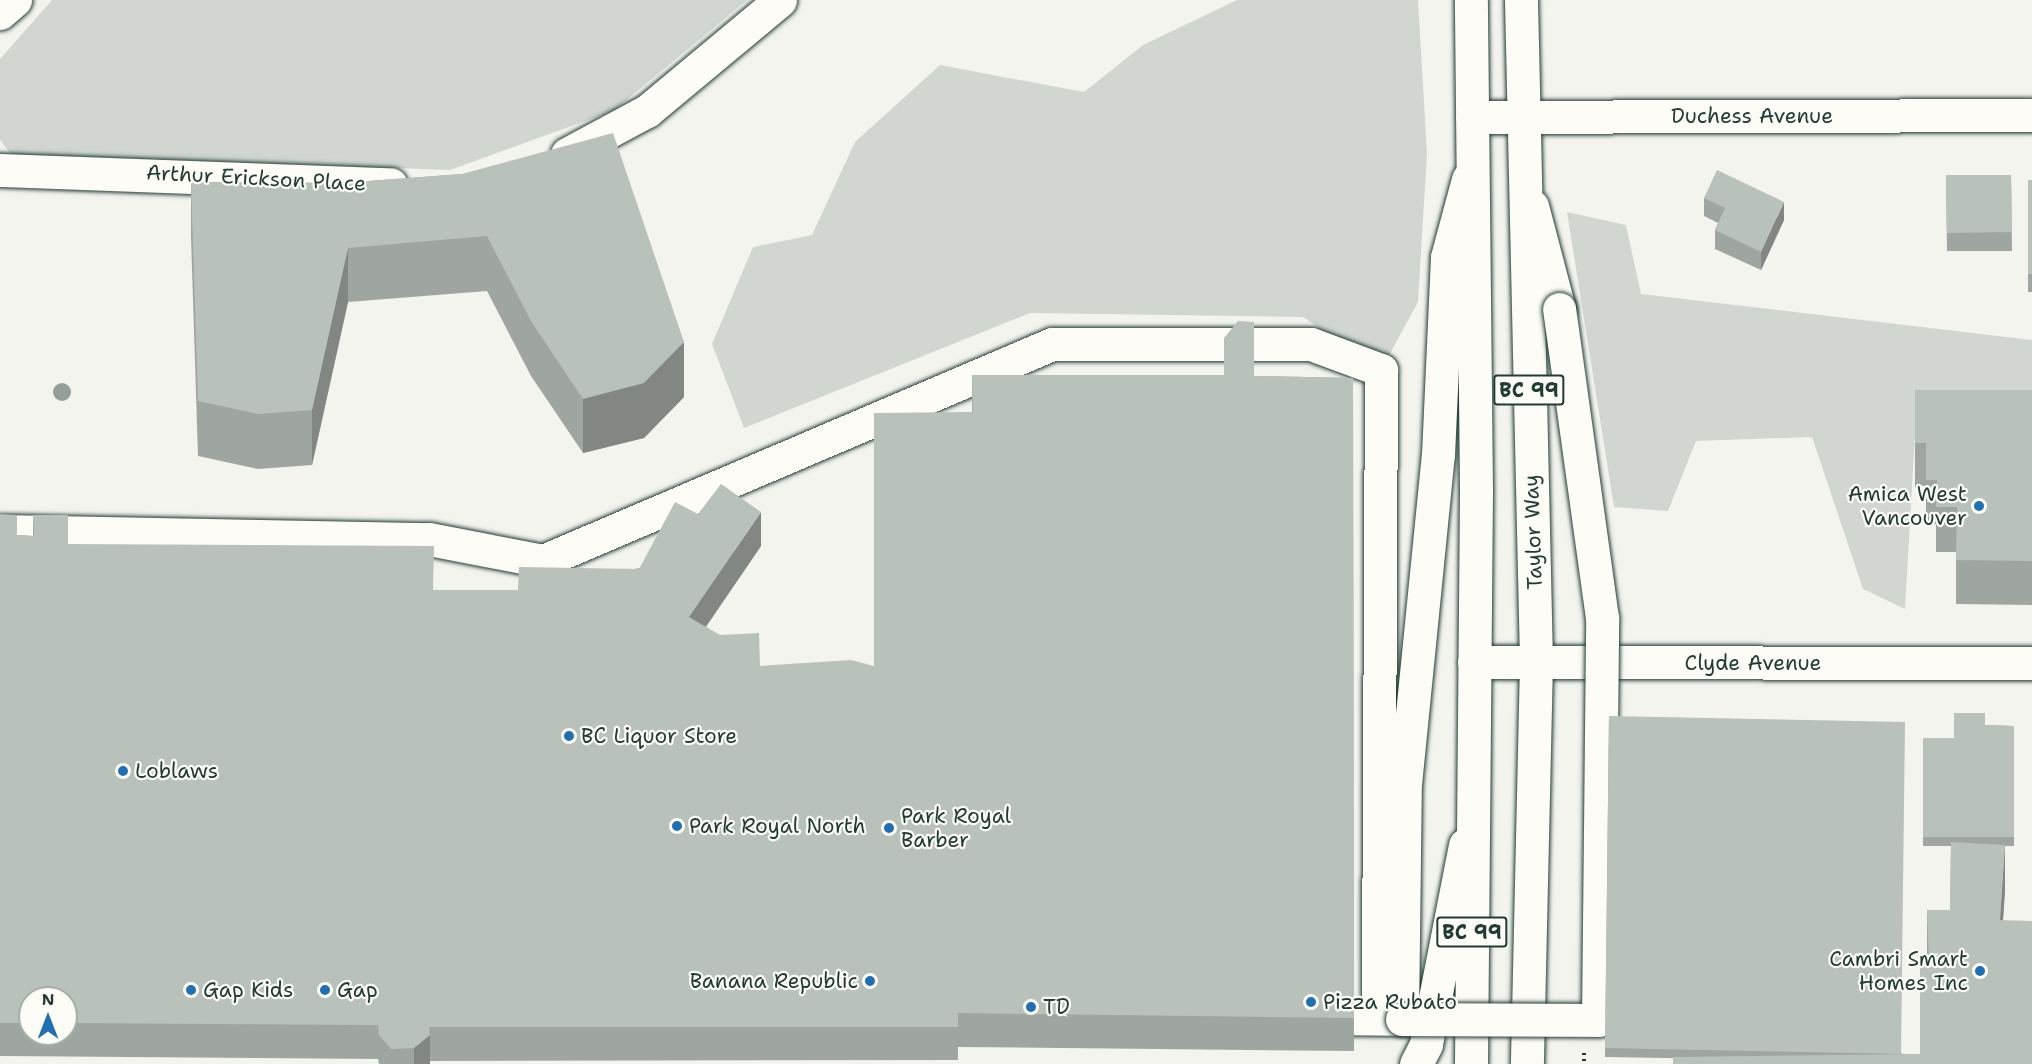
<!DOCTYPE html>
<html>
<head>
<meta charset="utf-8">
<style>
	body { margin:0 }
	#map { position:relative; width:2032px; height:1064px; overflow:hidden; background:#f4f4ef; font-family:"Shantell Sans",sans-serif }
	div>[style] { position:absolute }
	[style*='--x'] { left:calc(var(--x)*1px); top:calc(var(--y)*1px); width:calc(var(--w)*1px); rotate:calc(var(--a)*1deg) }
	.green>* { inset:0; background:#d1d6d1 }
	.path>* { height:4px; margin-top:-2px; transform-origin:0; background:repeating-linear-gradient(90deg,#1f3d34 0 1.5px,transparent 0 6px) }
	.roads { filter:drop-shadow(0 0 2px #1f3d34) drop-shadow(0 0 2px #1f3d34) }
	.minor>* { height:33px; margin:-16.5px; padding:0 16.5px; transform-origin:16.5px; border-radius:16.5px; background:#fdfcf7 }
	.highway>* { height:33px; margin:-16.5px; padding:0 16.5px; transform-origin:16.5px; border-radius:16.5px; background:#fdfcf7 }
	.bridges { filter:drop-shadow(0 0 2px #1f3d34) drop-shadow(0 0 2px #1f3d34) }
	.minor-bridge>* { height:33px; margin:-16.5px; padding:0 16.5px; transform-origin:16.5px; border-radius:16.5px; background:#fdfcf7 }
	.trees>* { width:18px; height:18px; margin:-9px; border-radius:50%; background:#93a099 }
	.wall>* { inset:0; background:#9fa6a1 }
	.shaded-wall>* { inset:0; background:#828783 }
	.building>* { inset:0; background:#b9c1bb }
	.dots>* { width:16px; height:16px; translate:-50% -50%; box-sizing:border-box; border:3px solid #fdfcf7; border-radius:50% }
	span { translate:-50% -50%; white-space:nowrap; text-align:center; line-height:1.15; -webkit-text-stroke:4.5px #fdfcf7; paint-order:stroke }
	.shield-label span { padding:2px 4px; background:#fdfcf7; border:2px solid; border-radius:4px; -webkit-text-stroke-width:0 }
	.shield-label { font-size:20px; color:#1f3d34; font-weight:700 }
	.street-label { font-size:21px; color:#1f3d34 }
	.poi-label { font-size:21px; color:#1f3d34 }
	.right { translate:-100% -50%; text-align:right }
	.left { translate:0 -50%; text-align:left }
	.north { position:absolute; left:18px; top:986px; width:60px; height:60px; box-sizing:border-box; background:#fdfcf7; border:2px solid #a4b0a9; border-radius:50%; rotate:0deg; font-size:16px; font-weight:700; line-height:24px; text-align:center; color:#1f3d34 }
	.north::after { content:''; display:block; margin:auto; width:21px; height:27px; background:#1f6fb2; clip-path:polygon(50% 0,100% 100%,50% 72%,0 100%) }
</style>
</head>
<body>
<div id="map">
	<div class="green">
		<i style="clip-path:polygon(52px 0,747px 0,613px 111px,450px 170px,11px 154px,0 140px,0 59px)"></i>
		<i style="clip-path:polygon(1237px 0,1418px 0,1427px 154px,1418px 302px,1381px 370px,1303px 317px,1030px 313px,744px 428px,712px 344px,753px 247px,812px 235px,855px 142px,940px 65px,1084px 92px,1143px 45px)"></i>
		<i style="clip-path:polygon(1567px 212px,1626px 225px,1641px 294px,2032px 340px,2032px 435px,1915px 435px,1905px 609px,1863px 589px,1812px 437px,1696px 441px,1668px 511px,1614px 507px)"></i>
	</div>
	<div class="path">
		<i style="--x:1584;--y:1053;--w:11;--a:90"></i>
	</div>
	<div class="roads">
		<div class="minor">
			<i style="--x:0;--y:13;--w:20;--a:-41"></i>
			<i style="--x:1472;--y:117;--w:560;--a:-0.2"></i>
			<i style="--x:567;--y:154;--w:91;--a:-28.3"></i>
			<i style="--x:647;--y:111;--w:173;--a:-39.8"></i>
			<i style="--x:0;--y:170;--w:391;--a:2.1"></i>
			<i style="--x:1532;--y:206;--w:106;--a:75.3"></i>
			<i style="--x:0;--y:531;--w:429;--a:1.1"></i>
			<i style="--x:429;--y:539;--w:116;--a:10.9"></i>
			<i style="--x:543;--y:561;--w:553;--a:-23.09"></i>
			<i style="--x:1052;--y:344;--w:259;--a:0"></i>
			<i style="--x:1311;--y:344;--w:75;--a:20.4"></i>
			<i style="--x:1381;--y:370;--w:624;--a:90.28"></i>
			<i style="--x:1474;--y:662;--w:558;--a:0.1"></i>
			<i style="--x:1311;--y:1018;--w:91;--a:0.6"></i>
			<i style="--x:1402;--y:1019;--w:235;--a:-89.3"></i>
			<i style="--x:1405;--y:784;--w:331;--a:-84.3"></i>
			<i style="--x:1438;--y:455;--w:198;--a:-87.4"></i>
			<i style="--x:1447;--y:257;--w:81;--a:-74.9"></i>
			<i style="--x:1416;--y:1064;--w:22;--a:-63"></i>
			<i style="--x:1426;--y:1044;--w:203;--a:-78.9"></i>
		</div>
		<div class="highway">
			<i style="--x:1521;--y:0;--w:662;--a:88.7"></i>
			<i style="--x:1536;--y:662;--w:402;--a:91.3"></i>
			<i style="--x:1471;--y:1064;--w:575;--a:-89.5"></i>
			<i style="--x:1476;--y:489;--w:489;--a:-90.6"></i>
		</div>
	</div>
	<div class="bridges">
		<div class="minor-bridge">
			<i style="--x:1402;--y:1019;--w:196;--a:0.3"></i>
			<i style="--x:1598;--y:1020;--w:402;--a:-89.4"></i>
			<i style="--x:1602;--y:618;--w:312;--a:-97.9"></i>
		</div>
	</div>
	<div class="trees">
		<i style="left:62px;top:392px"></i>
	</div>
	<div class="wall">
		<i style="clip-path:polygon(462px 174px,684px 397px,644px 438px,583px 453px,531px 376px,487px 291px,348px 302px,312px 465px,258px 469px,198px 456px,191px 237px,191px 182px,342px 183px)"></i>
		<i style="clip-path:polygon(1946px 175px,2011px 175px,2012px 251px,1947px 251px)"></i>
		<i style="clip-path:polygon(2028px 180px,2032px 180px,2032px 292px,2028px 292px)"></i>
		<i style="clip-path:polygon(1704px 198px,1784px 220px,1761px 270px,1715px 249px,1715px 230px,1718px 223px,1704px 216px)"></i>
		<i style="clip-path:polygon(evenodd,972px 375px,1254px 376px,1353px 378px,1354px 1051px,958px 1047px,958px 1060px,430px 1061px,430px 1064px,379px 1064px,378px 1059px,0 1056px,0 514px,17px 535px,33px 536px,33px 515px,68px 544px,434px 590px,518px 590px,761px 546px,706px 627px,760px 666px,874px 666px,972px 412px,972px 375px,30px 998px,66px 998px,66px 1034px,30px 1034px,30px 998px)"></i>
		<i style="clip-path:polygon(1915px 390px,2032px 390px,2032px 605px,1956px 604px,1956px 552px,1936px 552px,1936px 524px,1926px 524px,1926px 488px,1915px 488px)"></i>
		<i style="clip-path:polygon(1609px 716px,1902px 1054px,1920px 1054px,1927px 962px,1927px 910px,1950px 910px,1951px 846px,1923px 846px,1923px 738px,1954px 738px,1985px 725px,2014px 726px,2014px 846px,2005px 846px,2005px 890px,2003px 920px,2032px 1064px,1605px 1057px)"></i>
	</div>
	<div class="shaded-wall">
		<i style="clip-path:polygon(1784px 202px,1784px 220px,1761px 270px,1761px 252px)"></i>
		<i style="clip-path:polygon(348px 248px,348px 302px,312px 465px,312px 410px)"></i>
		<i style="clip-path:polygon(684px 342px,684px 397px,644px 438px,583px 453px,583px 399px)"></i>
		<i style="clip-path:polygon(761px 512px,761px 546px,689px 651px,689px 617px)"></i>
		<i style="clip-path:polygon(2005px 845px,2005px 890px,2000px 965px,2000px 920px)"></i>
		<i style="clip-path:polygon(430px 1035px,430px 1064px,414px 1064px,414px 1048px)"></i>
	</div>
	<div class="building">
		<i style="clip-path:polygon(613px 133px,684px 342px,644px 383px,583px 399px,531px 321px,487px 236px,348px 248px,312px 410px,258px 414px,198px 401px,191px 182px,342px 183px,462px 174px)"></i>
		<i style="clip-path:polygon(1717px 170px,1784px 202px,1761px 252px,1715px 230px,1725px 208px,1704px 198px)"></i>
		<i style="clip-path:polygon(1946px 175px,2011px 175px,2012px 232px,1947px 233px)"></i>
		<i style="clip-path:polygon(2028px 180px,2032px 180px,2032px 274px,2028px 274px)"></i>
		<i style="clip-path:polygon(1238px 321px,1254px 322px,1254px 376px,1353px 378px,1354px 1018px,958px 1013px,958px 1027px,429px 1027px,430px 1035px,414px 1048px,391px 1049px,379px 1035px,378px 1025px,66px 1023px,66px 998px,30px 998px,30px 1023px,0 1023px,0 514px,17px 515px,17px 535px,34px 536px,33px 515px,68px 515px,68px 544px,434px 546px,433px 590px,518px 590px,519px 567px,639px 569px,675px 502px,698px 514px,721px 484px,761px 512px,689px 617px,720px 635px,759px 633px,760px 666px,851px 660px,874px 666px,874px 413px,973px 412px,972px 375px,1224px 375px,1224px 338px)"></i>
		<i style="clip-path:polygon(1915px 390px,2032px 390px,2032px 561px,1956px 560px,1957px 507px,1936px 507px,1937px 480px,1926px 480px,1926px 443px,1915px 443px)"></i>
		<i style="clip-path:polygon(1954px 713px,1985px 713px,1985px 725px,2014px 726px,2014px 837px,1923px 837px,1923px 738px,1954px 738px)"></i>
		<i style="clip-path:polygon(1609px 716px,1905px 722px,1901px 1054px,1605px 1048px)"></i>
		<i style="clip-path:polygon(1951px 842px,2005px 845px,2000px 920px,2032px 921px,2032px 1064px,1673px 1064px,1673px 1057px,1920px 1054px,1920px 962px,1929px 961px,1927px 910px,1950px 910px)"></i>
	</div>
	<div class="dots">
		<i style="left:1979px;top:506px;background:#1f6fb2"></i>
		<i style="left:569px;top:736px;background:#1f6fb2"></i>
		<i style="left:123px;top:771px;background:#1f6fb2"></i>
		<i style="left:677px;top:826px;background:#1f6fb2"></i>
		<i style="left:889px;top:828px;background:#1f6fb2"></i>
		<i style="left:1980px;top:971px;background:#1f6fb2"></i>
		<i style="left:870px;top:981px;background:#1f6fb2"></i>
		<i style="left:191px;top:990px;background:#1f6fb2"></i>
		<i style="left:325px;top:990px;background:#1f6fb2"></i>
		<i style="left:1311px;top:1002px;background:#1f6fb2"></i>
		<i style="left:1031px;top:1007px;background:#1f6fb2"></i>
	</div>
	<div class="shield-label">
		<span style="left:1529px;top:390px">BC 99</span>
		<span style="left:1472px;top:932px">BC 99</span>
	</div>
	<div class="street-label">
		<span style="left:1752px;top:116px">Duchess Avenue</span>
		<span style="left:256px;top:178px;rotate:3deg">Arthur Erickson Place</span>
		<span style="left:1533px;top:532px;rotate:-92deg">Taylor Way</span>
		<span style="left:1753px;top:663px">Clyde Avenue</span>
	</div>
	<div class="poi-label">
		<span class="right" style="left:1967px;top:506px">Amica West<br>Vancouver</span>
		<span class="left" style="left:581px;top:736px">BC Liquor Store</span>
		<span class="left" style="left:135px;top:771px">Loblaws</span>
		<span class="left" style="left:901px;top:828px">Park Royal<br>Barber</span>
		<span class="left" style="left:689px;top:826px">Park Royal North</span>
		<span class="right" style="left:1968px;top:971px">Cambri Smart<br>Homes Inc</span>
		<span class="right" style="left:858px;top:981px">Banana Republic</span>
		<span class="left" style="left:203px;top:990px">Gap Kids</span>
		<span class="left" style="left:337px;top:990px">Gap</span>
		<span class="left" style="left:1323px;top:1002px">Pizza Rubato</span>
		<span class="left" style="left:1043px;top:1007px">TD</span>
	</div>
	<div class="north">N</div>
</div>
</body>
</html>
